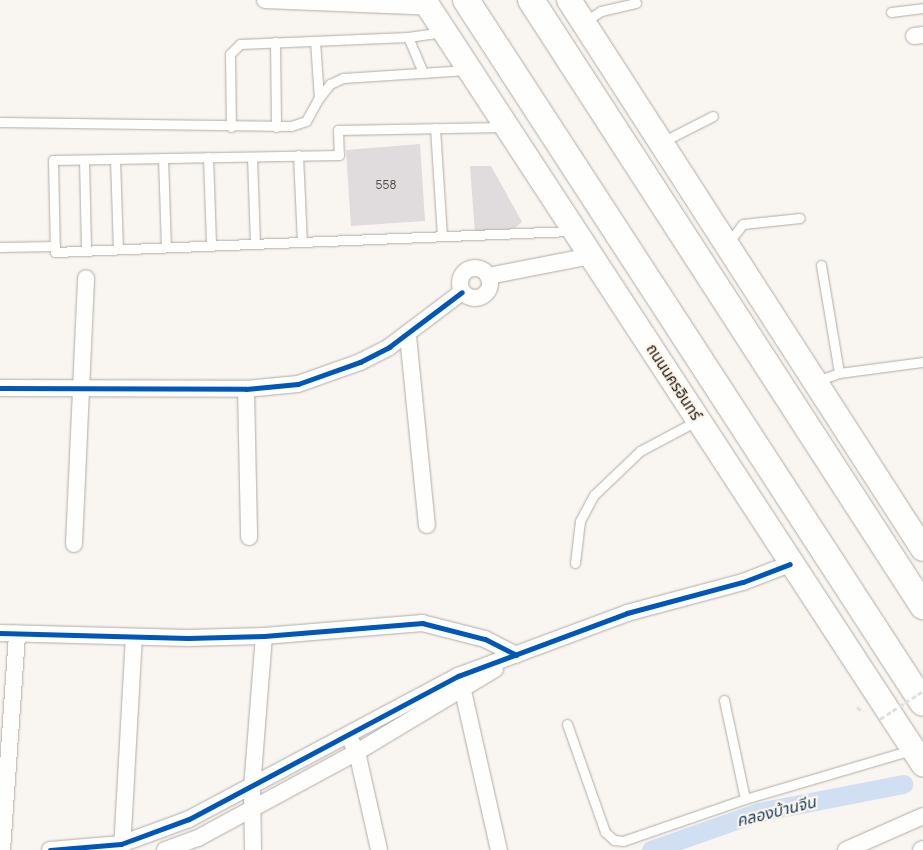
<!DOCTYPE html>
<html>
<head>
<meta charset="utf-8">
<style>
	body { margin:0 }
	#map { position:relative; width:923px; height:850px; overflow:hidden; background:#f9f5f0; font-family:Manrope,"Noto Sans Thai",sans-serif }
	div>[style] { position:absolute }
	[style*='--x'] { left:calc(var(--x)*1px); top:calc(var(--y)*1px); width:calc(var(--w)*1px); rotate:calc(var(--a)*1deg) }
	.canal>* { height:19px; margin:-9.5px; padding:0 9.5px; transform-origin:9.5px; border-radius:9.5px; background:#d0dff1 }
	.building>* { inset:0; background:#e0dbdd }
	.path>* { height:3px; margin-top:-1.5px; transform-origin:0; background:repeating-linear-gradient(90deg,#e1e0dd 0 5px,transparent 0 7.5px) }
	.roads { filter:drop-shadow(0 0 1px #b1aca6) drop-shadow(0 0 1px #b1aca6) }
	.service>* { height:9px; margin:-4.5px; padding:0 4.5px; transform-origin:4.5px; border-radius:4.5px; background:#fefefd }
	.minor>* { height:16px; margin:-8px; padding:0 8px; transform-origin:8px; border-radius:8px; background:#fefefd }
	.minor>.ring { margin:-8px; padding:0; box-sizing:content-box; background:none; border:16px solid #fefefd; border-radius:50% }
	.secondary>* { height:24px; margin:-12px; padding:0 12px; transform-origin:12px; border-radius:12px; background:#fefefd }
	.primary>* { height:26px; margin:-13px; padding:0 13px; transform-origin:13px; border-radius:13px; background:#fefefd }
	.path-bridge>* { height:3px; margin-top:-1.5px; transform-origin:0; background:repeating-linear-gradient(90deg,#e1e0dd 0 5px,transparent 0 7.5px) }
	.cycleway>* { height:5px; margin:-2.5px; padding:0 2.5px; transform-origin:2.5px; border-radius:2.5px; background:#0057b8 }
	span { translate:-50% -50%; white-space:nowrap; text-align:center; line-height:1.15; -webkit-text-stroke:4.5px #fdf5ec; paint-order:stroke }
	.number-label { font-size:12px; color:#504a44 }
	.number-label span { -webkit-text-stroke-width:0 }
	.street-label { font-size:15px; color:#1c150d }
	.water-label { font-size:16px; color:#193c61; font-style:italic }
</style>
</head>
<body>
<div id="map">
	<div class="canal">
		<i style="--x:651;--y:850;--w:114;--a:-19.4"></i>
		<i style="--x:759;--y:812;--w:147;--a:-11"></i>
	</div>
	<div class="building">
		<i style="clip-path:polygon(420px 144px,425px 221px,351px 226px,346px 150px)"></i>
		<i style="clip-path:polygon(470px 166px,491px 166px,522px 222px,515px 228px,475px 233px)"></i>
	</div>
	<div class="path">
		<i style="--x:857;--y:707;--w:8;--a:40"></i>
	</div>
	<div class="roads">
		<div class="service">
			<i style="--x:891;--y:12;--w:32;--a:-7"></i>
			<i style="--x:584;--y:22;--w:20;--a:-33"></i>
			<i style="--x:601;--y:11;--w:36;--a:-13"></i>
			<i style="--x:408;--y:37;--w:39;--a:67"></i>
			<i style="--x:315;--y:41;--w:57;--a:86"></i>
			<i style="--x:275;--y:42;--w:85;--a:89.3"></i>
			<i style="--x:0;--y:122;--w:291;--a:0.8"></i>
			<i style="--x:291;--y:126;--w:16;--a:-18"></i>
			<i style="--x:306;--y:121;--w:26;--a:-61"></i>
			<i style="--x:319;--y:98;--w:18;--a:-52"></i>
			<i style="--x:330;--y:84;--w:14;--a:-25"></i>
			<i style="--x:343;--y:78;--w:124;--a:-3.7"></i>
			<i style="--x:231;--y:127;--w:73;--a:-90.8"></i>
			<i style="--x:230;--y:54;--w:14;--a:-45"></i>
			<i style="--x:240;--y:44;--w:168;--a:-2.4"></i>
			<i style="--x:408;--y:37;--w:34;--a:-8"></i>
			<i style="--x:503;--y:127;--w:165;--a:179"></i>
			<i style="--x:338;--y:130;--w:25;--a:88"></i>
			<i style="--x:339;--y:155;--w:286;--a:179"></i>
			<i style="--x:53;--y:160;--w:92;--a:88.8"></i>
			<i style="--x:55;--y:252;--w:516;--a:-2.33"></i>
			<i style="--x:435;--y:128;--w:108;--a:86.3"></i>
			<i style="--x:662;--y:142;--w:57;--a:-27"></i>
			<i style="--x:298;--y:155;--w:87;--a:87.4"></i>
			<i style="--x:208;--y:157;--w:88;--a:88"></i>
			<i style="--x:252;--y:157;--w:87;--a:88"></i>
			<i style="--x:163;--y:158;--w:89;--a:88.1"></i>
			<i style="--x:115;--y:159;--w:90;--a:88.1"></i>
			<i style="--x:84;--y:160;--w:90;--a:88.7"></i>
			<i style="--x:728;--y:243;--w:24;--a:-52"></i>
			<i style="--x:743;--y:224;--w:57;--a:-6"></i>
			<i style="--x:0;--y:247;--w:55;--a:-1"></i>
			<i style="--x:821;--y:265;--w:109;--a:80.5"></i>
			<i style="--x:816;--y:381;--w:24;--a:-19"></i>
			<i style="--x:839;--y:373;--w:85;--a:-7.5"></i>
			<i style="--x:575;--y:563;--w:42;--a:-83.2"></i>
			<i style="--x:580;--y:521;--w:30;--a:-62"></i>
			<i style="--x:594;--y:495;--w:64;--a:-43.7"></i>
			<i style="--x:640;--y:451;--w:66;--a:-28.1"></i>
			<i style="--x:724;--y:700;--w:101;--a:78"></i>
			<i style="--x:567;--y:724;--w:114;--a:70.6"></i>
			<i style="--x:605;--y:832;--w:12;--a:42"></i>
			<i style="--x:614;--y:840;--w:9;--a:6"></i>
			<i style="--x:623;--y:841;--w:129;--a:-19"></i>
			<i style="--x:745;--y:799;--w:173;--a:-16.4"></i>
		</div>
		<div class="minor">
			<i style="--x:265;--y:0;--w:164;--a:2.4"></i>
			<i style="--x:914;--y:36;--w:9;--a:-6"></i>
			<i class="ring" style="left:460px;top:268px;width:14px;height:14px"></i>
			<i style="--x:488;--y:276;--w:105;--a:-11"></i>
			<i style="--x:408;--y:336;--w:190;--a:84.3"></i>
			<i style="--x:0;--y:388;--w:246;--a:0.2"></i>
			<i style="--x:246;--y:389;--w:52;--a:-5.5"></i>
			<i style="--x:298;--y:384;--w:66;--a:-19.5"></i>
			<i style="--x:360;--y:362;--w:33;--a:-27"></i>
			<i style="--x:389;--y:347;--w:91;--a:-37"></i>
			<i style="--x:246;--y:389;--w:148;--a:88.8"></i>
			<i style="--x:74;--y:544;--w:266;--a:-87.4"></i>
			<i style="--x:0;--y:633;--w:188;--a:1.5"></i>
			<i style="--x:188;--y:638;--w:76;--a:-1.5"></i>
			<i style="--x:264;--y:636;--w:159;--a:-4.7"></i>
			<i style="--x:422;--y:623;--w:65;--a:14.3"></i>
			<i style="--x:485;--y:639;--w:35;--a:27"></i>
			<i style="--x:461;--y:682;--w:172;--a:77.3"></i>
			<i style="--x:352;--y:743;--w:10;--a:61"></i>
			<i style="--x:357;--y:752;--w:100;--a:77.3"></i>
			<i style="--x:2;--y:850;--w:217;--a:-86"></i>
			<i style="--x:50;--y:850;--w:71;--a:-4.8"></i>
			<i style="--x:121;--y:844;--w:72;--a:-20.2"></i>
			<i style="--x:189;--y:819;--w:305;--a:-28"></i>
			<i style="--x:458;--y:676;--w:180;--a:-20.4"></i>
			<i style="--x:627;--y:613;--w:120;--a:-15"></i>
			<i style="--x:743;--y:582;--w:50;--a:-21"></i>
			<i style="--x:122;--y:850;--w:212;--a:-86.8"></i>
			<i style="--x:165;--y:850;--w:35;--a:-20"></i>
			<i style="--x:198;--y:838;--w:181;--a:-28.4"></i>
			<i style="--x:357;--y:752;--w:161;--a:-31"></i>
			<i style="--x:253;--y:850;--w:62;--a:-90.9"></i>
			<i style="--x:252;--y:788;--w:152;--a:-85.5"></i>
			<i style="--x:846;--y:850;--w:84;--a:-23.8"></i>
			<i style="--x:921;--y:850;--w:2;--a:-27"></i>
		</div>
		<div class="secondary">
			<i style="--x:424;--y:0;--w:913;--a:56.85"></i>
			<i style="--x:569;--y:0;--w:653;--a:57.19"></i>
		</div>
		<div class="primary">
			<i style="--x:466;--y:0;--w:838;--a:56.97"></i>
			<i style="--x:531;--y:0;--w:722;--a:57.1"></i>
		</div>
	</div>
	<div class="path-bridge">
		<i style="--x:880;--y:719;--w:51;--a:-33.1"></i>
	</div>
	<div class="cycleway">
		<i style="--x:0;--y:388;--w:246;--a:0.2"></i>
		<i style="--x:246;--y:389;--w:52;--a:-5.5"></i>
		<i style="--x:298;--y:384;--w:66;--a:-19.5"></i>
		<i style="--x:360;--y:362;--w:33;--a:-27"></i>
		<i style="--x:389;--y:347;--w:91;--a:-37"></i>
		<i style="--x:0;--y:633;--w:188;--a:1.5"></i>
		<i style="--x:188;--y:638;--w:76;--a:-1.5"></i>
		<i style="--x:264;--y:636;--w:159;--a:-4.7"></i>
		<i style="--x:422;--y:623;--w:65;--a:14.3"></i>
		<i style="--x:485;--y:639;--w:35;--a:27"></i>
		<i style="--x:50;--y:850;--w:71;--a:-4.8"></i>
		<i style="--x:121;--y:844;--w:72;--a:-20.2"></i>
		<i style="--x:189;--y:819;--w:305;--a:-28"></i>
		<i style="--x:458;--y:676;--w:180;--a:-20.4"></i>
		<i style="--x:627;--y:613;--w:120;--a:-15"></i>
		<i style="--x:743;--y:582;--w:50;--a:-21"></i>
	</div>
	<div class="number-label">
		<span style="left:386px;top:185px">558</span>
	</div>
	<div class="street-label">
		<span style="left:674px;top:382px;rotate:57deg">ถนนนครอินทร์</span>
	</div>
	<div class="water-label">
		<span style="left:776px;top:811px;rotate:-14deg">คลองบ้านจีน</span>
	</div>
</div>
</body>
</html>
